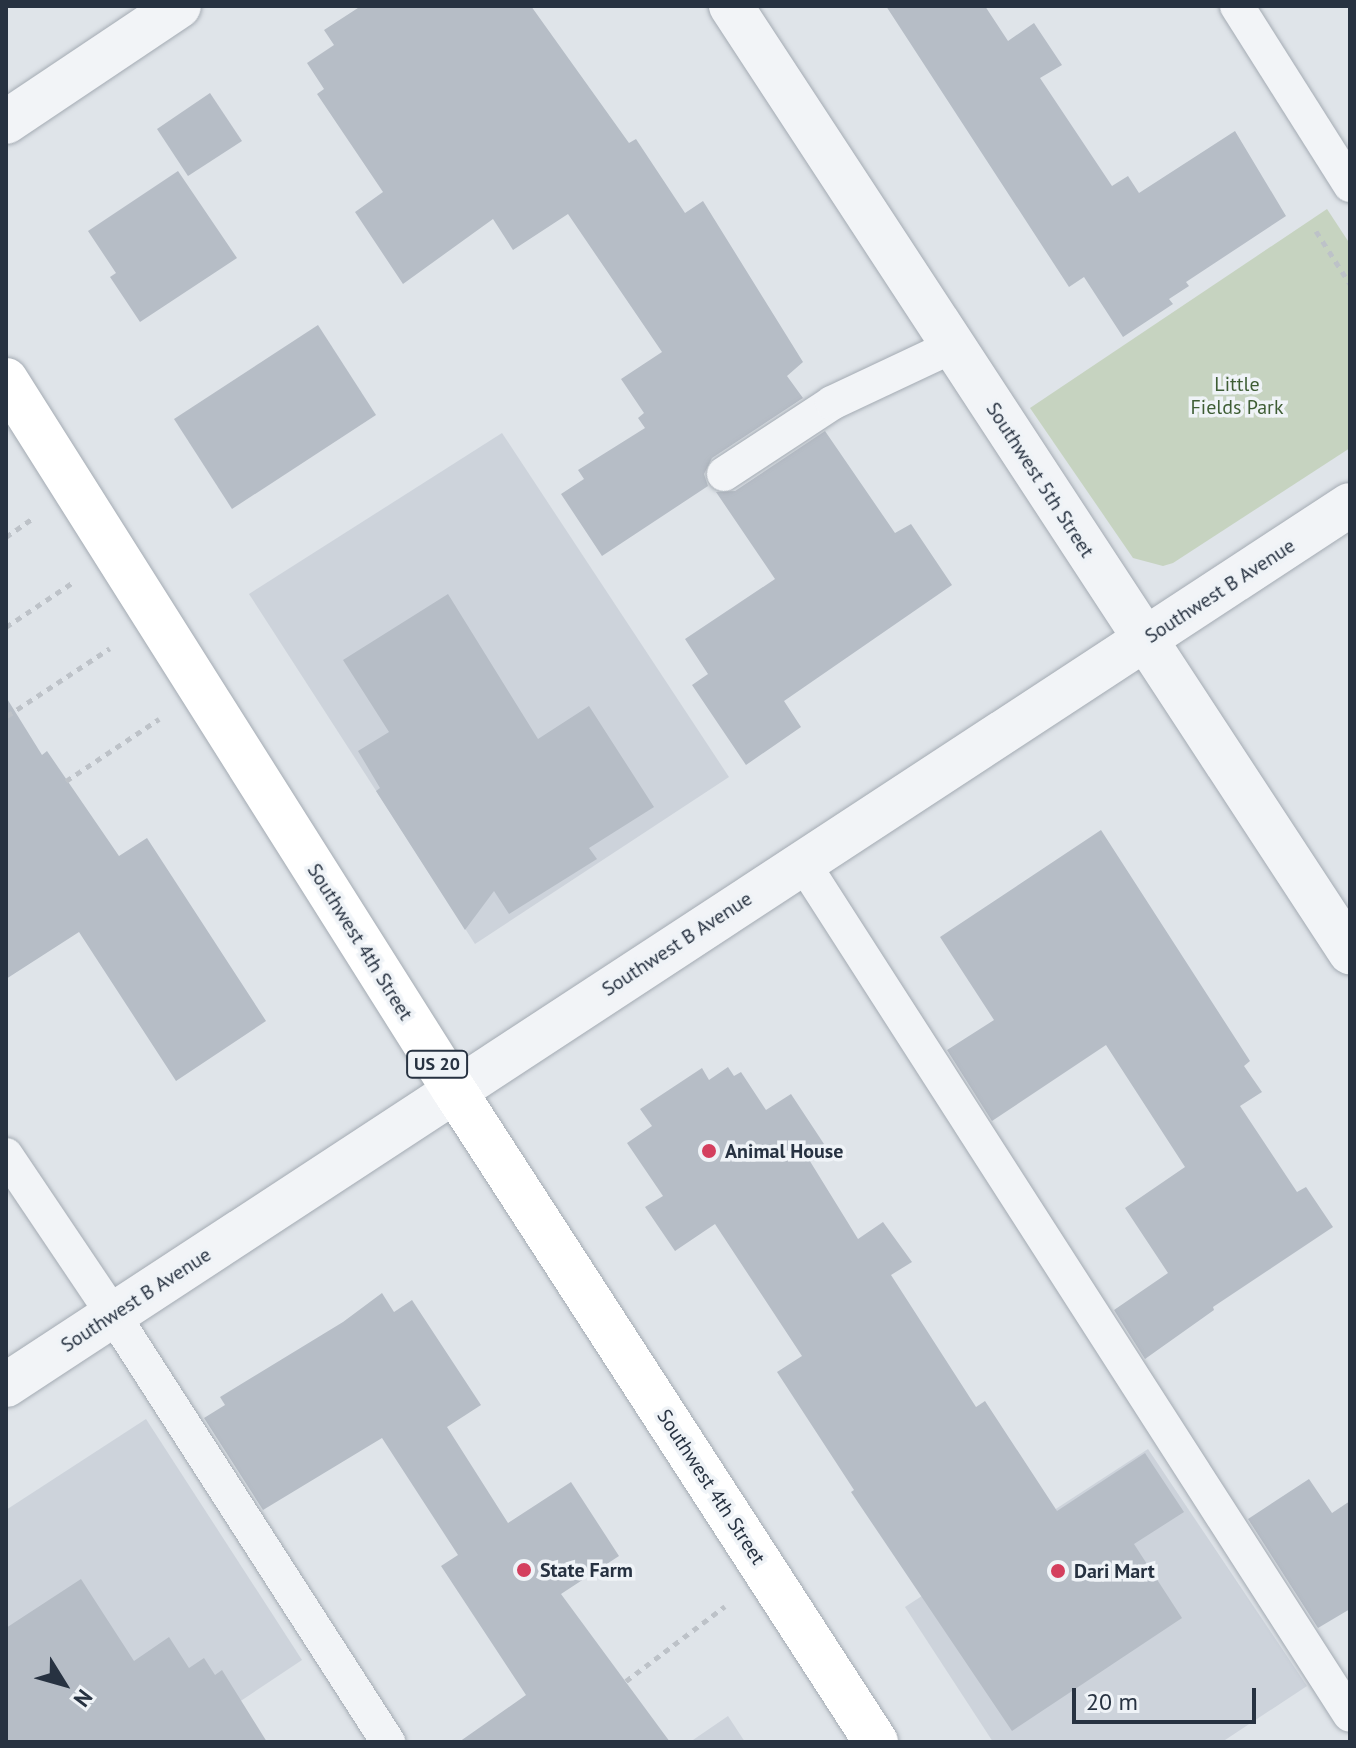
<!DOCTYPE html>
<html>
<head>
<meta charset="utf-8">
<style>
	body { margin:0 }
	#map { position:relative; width:1356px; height:1748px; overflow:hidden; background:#dfe4e9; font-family:"PT Sans",sans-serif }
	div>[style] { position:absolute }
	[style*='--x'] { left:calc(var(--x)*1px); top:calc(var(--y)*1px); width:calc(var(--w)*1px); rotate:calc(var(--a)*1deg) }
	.built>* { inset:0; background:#cdd3db }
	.green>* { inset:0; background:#c6d3c0 }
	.building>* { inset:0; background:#b6bdc6 }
	.path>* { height:5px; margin-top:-2.5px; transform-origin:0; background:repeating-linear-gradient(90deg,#bdc2c8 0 6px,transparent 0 12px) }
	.roads { filter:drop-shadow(0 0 2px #a4abb3) drop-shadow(0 0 2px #a4abb3) }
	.lane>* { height:34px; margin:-17px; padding:0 17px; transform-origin:17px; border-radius:17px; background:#f2f4f7 }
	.street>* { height:44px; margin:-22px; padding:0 22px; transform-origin:22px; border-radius:22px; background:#f2f4f7 }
	.highway>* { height:44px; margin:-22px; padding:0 22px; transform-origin:22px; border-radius:22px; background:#fff }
	.dots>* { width:22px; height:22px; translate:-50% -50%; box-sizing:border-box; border:4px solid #eff3f7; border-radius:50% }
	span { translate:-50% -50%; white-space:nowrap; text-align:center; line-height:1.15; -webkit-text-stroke:7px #eff3f7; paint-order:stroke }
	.shield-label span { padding:2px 6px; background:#eff3f7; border:2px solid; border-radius:6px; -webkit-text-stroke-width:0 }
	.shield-label { font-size:18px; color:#273241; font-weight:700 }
	.park-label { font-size:20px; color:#3e5d34 }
	.street-label { font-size:20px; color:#273241 }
	.poi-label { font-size:20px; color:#273241; font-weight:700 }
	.left { translate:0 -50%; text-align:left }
	.frame { position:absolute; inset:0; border:8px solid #273241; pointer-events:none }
	.north { position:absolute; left:24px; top:1644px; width:80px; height:80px; -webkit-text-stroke:6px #eff3f7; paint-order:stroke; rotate:127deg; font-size:22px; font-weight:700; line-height:32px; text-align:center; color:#273241 }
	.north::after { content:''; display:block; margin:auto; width:28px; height:36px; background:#273241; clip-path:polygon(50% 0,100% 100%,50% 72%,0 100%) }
	.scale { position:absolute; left:1072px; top:1688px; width:184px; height:36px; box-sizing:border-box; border:4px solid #273241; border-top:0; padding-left:10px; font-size:24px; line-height:28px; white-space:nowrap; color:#273241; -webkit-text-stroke:6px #eff3f7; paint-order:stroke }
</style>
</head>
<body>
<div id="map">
	<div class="built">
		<i style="clip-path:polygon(502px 433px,729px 777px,475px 944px,249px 594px)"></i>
		<i style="clip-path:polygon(146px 1419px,302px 1660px,179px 1742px,6px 1733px,6px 1510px)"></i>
		<i style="clip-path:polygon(1148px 1449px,1307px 1686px,1222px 1742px,993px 1742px,905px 1607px)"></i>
		<i style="clip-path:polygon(728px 1716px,745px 1742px,690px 1742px)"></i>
	</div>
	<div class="green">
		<i style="clip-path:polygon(1327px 209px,1350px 244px,1350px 448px,1173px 563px,1163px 566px,1133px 558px,1030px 408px)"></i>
	</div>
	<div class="building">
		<i style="clip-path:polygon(361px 6px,531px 6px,629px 143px,636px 139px,685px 213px,703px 201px,803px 362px,787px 376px,803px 398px,712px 458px,704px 474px,708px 486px,602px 556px,561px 494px,584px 479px,578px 470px,645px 428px,638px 418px,644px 413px,621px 379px,662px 352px,568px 214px,513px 250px,493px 219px,403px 284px,355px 212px,383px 192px,317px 94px,324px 89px,307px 63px,334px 45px,324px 30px)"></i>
		<i style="clip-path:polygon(886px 6px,985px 6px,1008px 41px,1034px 23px,1062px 65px,1040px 78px,1112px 186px,1128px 176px,1139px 193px,1235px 131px,1286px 216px,1186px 282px,1189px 286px,1169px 299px,1173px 304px,1123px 337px,1084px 277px,1069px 287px)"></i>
		<i style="clip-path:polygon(210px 93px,242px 141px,188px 176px,157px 129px)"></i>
		<i style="clip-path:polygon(178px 171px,237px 258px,140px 322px,110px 277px,116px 273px,88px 231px)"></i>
		<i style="clip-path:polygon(318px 325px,376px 415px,232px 509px,174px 419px)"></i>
		<i style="clip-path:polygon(825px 431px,895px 533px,911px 524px,952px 585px,784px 701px,801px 727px,746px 765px,692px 685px,708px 674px,685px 639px,775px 579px,716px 492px,735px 491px)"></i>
		<i style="clip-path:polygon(448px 594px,538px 739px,589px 706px,654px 807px,589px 848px,597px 859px,509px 914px,494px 891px,465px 930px,376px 791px,380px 788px,358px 751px,389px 732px,343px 660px)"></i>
		<i style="clip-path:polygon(6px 697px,42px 755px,47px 751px,119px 856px,147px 838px,266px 1021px,176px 1081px,79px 932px,6px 979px)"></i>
		<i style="clip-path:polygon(1101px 830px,1250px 1061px,1244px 1066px,1262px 1092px,1240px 1106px,1297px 1192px,1306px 1187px,1333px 1227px,1213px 1307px,1214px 1310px,1145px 1359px,1114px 1310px,1168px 1273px,1125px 1208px,1185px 1167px,1106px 1045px,992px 1121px,947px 1050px,994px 1020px,940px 937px)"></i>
		<i style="clip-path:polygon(728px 1067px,734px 1076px,741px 1072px,766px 1110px,791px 1094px,824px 1144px,810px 1152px,808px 1158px,858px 1239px,883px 1222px,912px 1262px,891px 1275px,976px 1407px,985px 1401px,1057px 1511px,1145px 1453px,1184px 1512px,1134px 1544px,1182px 1618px,1012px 1731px,851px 1492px,854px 1490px,777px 1372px,802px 1356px,715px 1224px,675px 1251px,645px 1207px,663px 1196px,627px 1143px,652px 1126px,640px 1109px,702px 1068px,709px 1080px)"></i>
		<i style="clip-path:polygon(382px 1293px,394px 1312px,412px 1300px,481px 1405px,447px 1427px,508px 1523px,571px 1482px,619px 1556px,561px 1594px,670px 1742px,459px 1742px,526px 1695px,441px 1566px,458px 1555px,382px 1438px,263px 1510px,204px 1418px,225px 1405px,220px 1397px,343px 1322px)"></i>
		<i style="clip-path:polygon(1309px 1479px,1332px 1513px,1350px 1501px,1350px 1609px,1318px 1628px,1248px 1519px)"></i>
		<i style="clip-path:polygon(81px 1579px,134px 1661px,169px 1637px,189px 1668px,204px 1658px,215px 1675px,222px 1670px,267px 1742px,6px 1742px,6px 1628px)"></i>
	</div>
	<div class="path">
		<i style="--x:1316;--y:231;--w:63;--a:57.3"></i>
		<i style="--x:6;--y:537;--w:32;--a:-35"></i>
		<i style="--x:6;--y:627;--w:79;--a:-33.7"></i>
		<i style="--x:7;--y:716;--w:123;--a:-33.4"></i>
		<i style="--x:66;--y:781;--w:112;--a:-33.7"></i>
		<i style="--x:626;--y:1681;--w:124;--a:-37.1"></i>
	</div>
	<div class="roads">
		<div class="lane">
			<i style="--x:1237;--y:6;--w:212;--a:57.7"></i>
			<i style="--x:724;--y:474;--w:129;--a:-33.3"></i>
			<i style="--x:832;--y:403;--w:134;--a:-25.2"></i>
			<i style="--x:803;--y:863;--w:1012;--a:57.3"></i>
			<i style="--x:6;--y:1155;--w:194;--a:56.1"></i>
			<i style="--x:114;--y:1316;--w:507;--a:57.25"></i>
		</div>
		<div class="street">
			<i style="--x:731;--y:6;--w:1131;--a:56.8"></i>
			<i style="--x:6;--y:122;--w:208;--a:-33.8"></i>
			<i style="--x:6;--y:1385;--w:1606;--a:-33.22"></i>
		</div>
		<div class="highway">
			<i style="--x:6;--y:380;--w:840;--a:57.75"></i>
			<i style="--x:454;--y:1090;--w:777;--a:57.09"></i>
		</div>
	</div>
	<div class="dots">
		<i style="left:709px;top:1151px;background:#d43f5e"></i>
		<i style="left:524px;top:1570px;background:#d43f5e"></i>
		<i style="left:1058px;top:1571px;background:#d43f5e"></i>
	</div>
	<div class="shield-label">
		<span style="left:437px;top:1064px">US 20</span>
	</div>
	<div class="park-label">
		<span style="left:1237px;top:396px">Little<br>Fields Park</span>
	</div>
	<div class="street-label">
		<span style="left:1040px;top:480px;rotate:57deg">Southwest 5th Street</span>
		<span style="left:1220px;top:591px;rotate:-33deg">Southwest B Avenue</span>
		<span style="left:360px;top:942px;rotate:58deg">Southwest 4th Street</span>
		<span style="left:677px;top:944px;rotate:-33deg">Southwest B Avenue</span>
		<span style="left:136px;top:1300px;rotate:-33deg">Southwest B Avenue</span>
		<span style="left:711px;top:1487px;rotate:57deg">Southwest 4th Street</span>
	</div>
	<div class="poi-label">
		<span class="left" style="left:725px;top:1151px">Animal House</span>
		<span class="left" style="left:540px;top:1570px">State Farm</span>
		<span class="left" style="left:1074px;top:1571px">Dari Mart</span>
	</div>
	<div class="frame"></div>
	<div class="north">N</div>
	<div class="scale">20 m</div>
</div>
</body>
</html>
